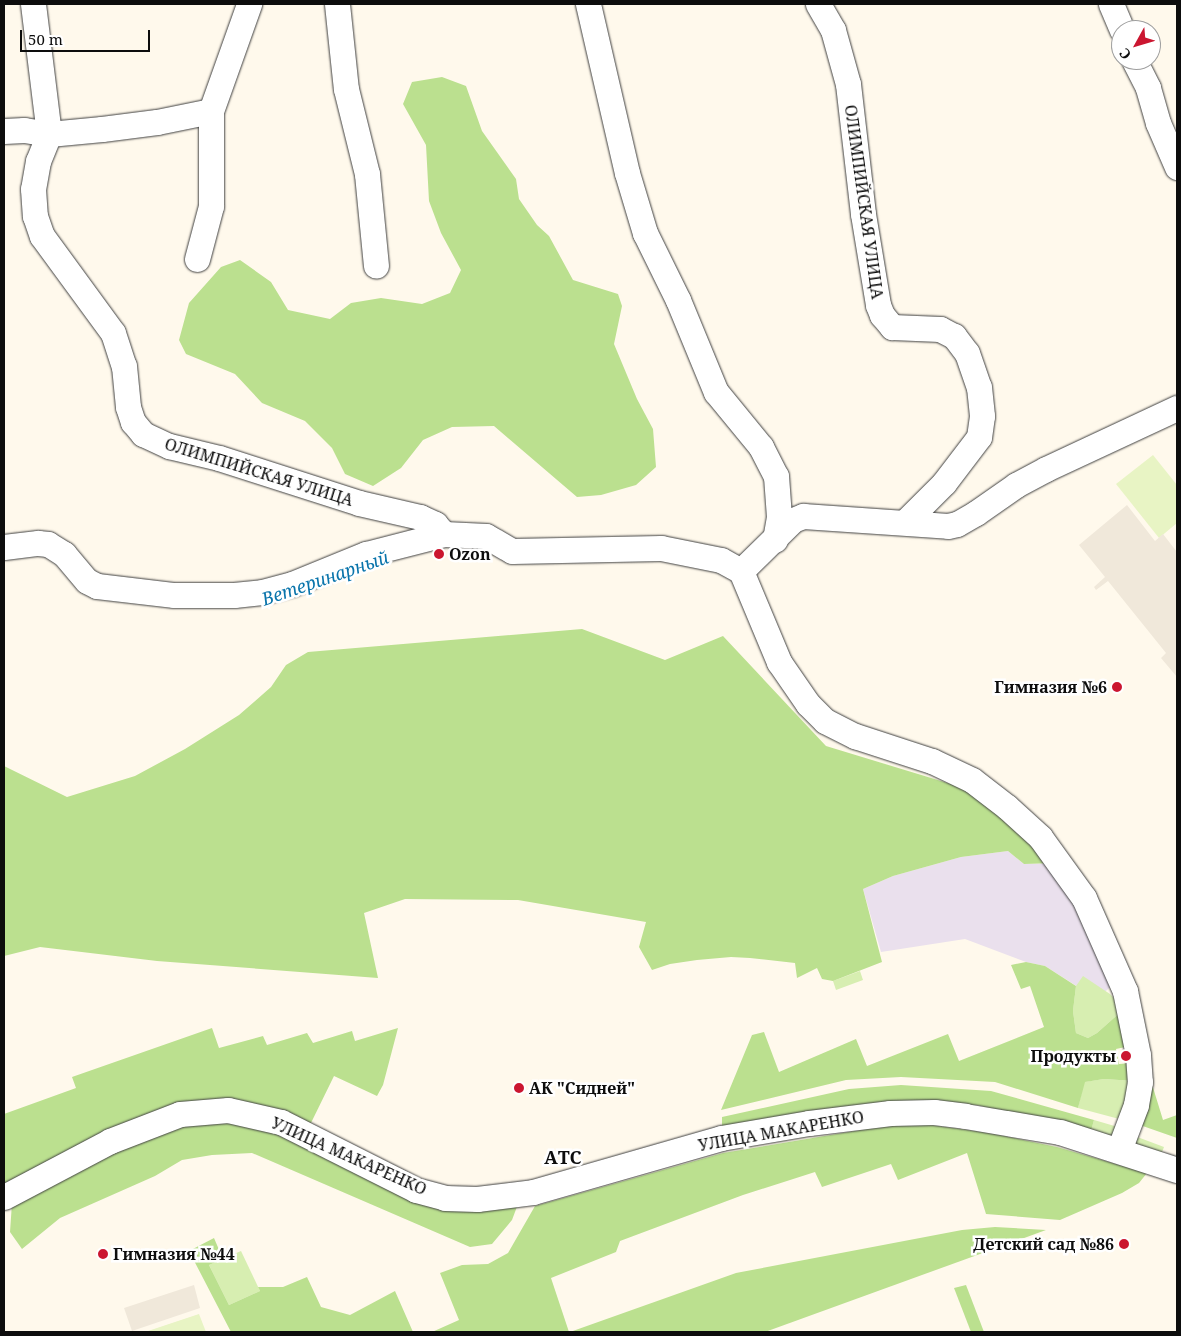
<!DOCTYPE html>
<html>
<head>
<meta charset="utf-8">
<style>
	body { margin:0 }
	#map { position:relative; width:1181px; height:1336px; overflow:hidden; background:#fff9ec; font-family:"Noto Serif",serif }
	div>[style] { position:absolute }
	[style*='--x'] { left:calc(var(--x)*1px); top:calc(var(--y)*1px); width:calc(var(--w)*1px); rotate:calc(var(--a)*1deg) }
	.industrial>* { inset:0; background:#eae0ed }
	.green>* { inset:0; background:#d7eeb1 }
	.forest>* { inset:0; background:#bbe08f }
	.pitch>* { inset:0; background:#e8f4c4 }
	.plaza>* { inset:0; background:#f0e8da }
	.roads { filter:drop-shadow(0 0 1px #404040) drop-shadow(0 0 1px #404040) }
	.minor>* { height:25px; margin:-12.5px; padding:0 12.5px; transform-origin:12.5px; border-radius:12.5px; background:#fff }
	.dots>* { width:14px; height:14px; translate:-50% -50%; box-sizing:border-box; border:2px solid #fff; border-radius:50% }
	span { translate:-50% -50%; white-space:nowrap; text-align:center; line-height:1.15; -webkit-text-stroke:5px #fff; paint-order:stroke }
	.street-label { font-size:16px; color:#0d0d0d }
	.poi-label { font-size:16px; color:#0d0d0d; font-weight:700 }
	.left { translate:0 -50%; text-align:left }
	.right { translate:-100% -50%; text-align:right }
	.water-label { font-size:18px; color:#0974ab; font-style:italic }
	.neighbourhood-label { font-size:18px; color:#0d0d0d; font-weight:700 }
	.frame { position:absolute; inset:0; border:5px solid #0d0d0d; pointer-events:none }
	.north { position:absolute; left:1111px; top:20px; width:50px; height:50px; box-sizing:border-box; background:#fff; border:1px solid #9e9e9e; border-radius:50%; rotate:231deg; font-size:14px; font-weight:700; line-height:20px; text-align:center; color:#0d0d0d }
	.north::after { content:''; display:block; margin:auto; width:18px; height:22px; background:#cb1630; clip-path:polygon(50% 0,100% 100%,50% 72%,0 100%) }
	.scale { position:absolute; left:20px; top:30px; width:130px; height:22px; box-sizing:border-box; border:2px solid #0d0d0d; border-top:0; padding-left:6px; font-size:15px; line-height:18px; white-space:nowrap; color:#0d0d0d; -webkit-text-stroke:4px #fff; paint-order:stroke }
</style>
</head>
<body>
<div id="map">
	<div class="industrial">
		<i style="clip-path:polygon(1008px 851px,1024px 864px,1055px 863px,1118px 980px,1097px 999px,1045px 966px,1026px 962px,965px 939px,881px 952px,863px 889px,893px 876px,961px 857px)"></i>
	</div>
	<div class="green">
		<i style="clip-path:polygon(860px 971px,863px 980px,836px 990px,833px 981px)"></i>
		<i style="clip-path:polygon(1083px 976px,1110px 994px,1124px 1009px,1097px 1033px,1088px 1038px,1076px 1033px,1073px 1011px,1076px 986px)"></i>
		<i style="clip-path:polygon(1104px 1079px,1134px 1081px,1123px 1120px,1078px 1108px,1084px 1082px)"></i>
		<i style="clip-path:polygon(1094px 1120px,1118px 1127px,1113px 1137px,1090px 1135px)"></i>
		<i style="clip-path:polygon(1132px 1135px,1164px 1147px,1161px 1155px,1130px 1144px)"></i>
		<i style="clip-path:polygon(241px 1251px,260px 1291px,229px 1305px,209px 1265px)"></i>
	</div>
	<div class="forest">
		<i style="clip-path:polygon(442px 77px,466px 86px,482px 131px,516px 179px,519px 199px,537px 225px,549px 236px,573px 280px,618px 294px,622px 306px,614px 344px,637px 399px,653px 429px,656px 467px,636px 485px,601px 495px,577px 497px,494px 426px,452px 427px,423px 440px,401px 468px,373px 486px,345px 474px,332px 448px,305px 421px,262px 403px,235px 374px,186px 354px,179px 340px,189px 303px,221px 267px,240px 260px,271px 282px,288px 310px,330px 319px,351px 303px,381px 298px,422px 304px,450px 293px,461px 270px,441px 233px,429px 201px,426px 145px,403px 104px,412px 82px)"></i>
		<i style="clip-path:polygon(582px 629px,665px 660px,723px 636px,826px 746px,964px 788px,999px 813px,1055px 863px,1024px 864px,1008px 851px,961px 857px,893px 876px,863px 889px,882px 962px,833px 981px,822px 979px,817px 968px,797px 978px,795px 963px,750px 958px,731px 957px,697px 960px,670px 964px,652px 970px,639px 947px,646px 922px,518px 900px,405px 899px,364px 913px,378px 978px,157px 961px,40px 947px,4px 956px,4px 766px,67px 797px,135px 776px,185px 749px,239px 715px,271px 687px,286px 665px,308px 652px)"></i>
		<i style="clip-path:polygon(1026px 962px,1045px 966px,1076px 986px,1073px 1011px,1076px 1033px,1088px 1038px,1097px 1033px,1124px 1009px,1130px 1046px,1116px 1049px,1119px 1064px,1133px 1063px,1134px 1081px,1104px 1079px,1085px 1082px,1078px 1108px,995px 1082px,901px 1077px,846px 1080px,721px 1110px,752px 1035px,764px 1032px,779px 1072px,856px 1039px,867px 1066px,948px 1034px,959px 1061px,1044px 1027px,1030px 986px,1021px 989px,1011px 965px)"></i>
		<i style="clip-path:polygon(212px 1028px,219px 1048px,263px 1036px,267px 1045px,307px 1033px,313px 1043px,352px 1031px,355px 1041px,398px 1028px,383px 1085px,377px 1096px,334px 1076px,309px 1127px,224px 1100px,4px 1187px,4px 1114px,76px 1088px,72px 1077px)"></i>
		<i style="clip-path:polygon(1151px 1081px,1163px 1120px,1177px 1115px,1177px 1138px,1137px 1124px)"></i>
		<i style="clip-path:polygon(901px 1085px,991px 1091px,1094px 1120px,1090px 1135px,977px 1105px,890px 1104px,722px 1127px,722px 1117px,849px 1089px)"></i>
		<i style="clip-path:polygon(229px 1121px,276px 1134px,416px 1200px,518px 1204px,512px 1220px,492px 1244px,470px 1247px,252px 1153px,212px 1155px,182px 1160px,155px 1176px,60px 1218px,22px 1249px,10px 1232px,12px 1203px,112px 1149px,185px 1124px)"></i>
		<i style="clip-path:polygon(890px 1125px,931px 1125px,990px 1133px,1057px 1147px,1147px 1173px,1139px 1183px,1122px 1193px,1060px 1220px,986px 1214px,967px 1153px,898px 1180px,891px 1164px,822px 1187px,815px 1172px,743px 1195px,620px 1241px,616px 1252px,551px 1278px,569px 1332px,432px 1332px,459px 1320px,440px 1273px,462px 1265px,488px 1264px,508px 1253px,535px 1206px,723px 1153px)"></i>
		<i style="clip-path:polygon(995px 1227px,1046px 1230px,765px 1332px,570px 1332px,736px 1273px,962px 1230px)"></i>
		<i style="clip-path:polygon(214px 1238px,223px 1259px,209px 1265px,229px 1305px,260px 1291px,258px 1287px,283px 1287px,307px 1277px,321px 1307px,350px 1315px,395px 1291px,413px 1332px,231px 1332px,189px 1251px)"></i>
		<i style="clip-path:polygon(966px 1285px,984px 1332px,971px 1332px,954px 1288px)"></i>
	</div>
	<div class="pitch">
		<i style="clip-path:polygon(1153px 455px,1177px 485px,1177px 523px,1159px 538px,1116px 484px)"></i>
		<i style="clip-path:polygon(199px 1314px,206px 1332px,145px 1332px)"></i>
	</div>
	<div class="plaza">
		<i style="clip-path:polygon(1127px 505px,1155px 541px,1163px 534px,1177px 552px,1177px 677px,1161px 658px,1166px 653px,1108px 581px,1096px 590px,1094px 587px,1105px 577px,1079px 545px)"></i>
		<i style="clip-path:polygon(194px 1285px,200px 1308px,132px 1331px,124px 1308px)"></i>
	</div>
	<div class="roads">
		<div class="minor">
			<i style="--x:33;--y:4;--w:131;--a:83"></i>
			<i style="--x:49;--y:134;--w:29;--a:112"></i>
			<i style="--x:38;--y:161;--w:28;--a:100"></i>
			<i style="--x:33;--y:189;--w:27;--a:86"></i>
			<i style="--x:35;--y:216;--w:21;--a:71"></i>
			<i style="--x:42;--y:236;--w:120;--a:53.8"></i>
			<i style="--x:113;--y:333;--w:35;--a:72"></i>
			<i style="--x:124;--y:366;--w:41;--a:84.4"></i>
			<i style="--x:128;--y:407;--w:16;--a:72"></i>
			<i style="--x:133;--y:422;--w:16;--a:50"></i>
			<i style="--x:143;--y:434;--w:29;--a:25"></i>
			<i style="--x:169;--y:446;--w:51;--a:13.5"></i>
			<i style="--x:219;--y:458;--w:147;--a:17.8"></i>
			<i style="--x:359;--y:503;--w:63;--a:12.9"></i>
			<i style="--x:420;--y:517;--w:17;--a:25"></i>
			<i style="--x:435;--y:524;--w:13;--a:48"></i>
			<i style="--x:337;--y:4;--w:85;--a:84"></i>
			<i style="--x:346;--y:89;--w:88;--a:76.1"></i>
			<i style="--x:367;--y:174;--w:92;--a:84.4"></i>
			<i style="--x:588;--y:4;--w:173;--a:77"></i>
			<i style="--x:627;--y:173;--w:63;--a:73.3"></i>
			<i style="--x:645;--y:233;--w:75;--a:63.8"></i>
			<i style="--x:678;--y:300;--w:100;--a:67.6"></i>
			<i style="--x:716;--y:392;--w:71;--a:50.7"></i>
			<i style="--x:761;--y:447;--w:33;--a:63"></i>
			<i style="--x:776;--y:476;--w:41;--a:85.8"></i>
			<i style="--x:779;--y:517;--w:23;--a:100"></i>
			<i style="--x:818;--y:4;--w:30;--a:60"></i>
			<i style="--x:833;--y:30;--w:56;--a:74.5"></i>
			<i style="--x:848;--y:84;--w:131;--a:83.4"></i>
			<i style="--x:863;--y:214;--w:92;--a:80.6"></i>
			<i style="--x:878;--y:305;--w:11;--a:68"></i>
			<i style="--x:882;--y:315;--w:16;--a:50"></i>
			<i style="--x:892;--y:327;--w:48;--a:2.4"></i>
			<i style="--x:940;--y:329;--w:16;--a:27"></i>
			<i style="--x:954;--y:336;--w:21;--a:53"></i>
			<i style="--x:967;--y:353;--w:36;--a:71"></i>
			<i style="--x:979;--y:387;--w:29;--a:84"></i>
			<i style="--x:982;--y:416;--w:21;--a:98"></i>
			<i style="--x:979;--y:437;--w:58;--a:127.3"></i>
			<i style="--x:944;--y:483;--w:55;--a:135"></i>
			<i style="--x:1111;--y:4;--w:28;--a:67"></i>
			<i style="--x:1134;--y:60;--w:31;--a:63"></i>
			<i style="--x:1148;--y:88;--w:36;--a:74"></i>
			<i style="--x:1158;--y:123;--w:48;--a:66.6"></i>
			<i style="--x:4;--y:131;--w:20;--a:-3"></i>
			<i style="--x:24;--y:130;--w:25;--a:9"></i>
			<i style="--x:49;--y:134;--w:53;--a:-5.4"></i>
			<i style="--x:102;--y:129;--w:55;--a:-7.3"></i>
			<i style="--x:157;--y:122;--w:55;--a:-11.5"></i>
			<i style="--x:197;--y:259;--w:55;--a:-75.2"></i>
			<i style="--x:211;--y:206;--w:95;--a:-90"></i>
			<i style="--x:211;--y:111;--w:114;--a:-70.4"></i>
			<i style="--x:4;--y:547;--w:34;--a:-7"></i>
			<i style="--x:38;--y:543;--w:10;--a:6"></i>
			<i style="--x:48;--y:544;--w:19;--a:32"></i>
			<i style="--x:64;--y:554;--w:35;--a:50"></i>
			<i style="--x:87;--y:581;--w:11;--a:27"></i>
			<i style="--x:97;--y:586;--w:78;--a:6.7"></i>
			<i style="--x:174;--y:595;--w:60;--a:0"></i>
			<i style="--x:234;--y:595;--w:28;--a:-6"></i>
			<i style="--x:262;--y:592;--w:31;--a:-15"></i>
			<i style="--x:292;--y:584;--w:80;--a:-22.1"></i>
			<i style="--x:366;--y:554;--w:81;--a:-14.4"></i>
			<i style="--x:444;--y:534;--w:42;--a:2.7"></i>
			<i style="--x:486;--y:536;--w:30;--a:30"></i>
			<i style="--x:512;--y:551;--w:149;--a:-1.2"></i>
			<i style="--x:661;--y:548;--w:61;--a:11.3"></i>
			<i style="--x:721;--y:560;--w:23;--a:29"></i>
			<i style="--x:741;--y:571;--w:73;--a:-44.4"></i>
			<i style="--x:793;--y:520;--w:11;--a:-22"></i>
			<i style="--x:803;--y:516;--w:145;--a:3.9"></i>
			<i style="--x:948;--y:526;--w:9;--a:-13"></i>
			<i style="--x:957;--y:524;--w:22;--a:-30"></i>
			<i style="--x:976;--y:513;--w:49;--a:-35"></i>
			<i style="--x:1016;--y:485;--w:34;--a:-28"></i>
			<i style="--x:1046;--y:469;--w:145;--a:-25"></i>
			<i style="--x:741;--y:571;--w:99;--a:67.3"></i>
			<i style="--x:779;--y:662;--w:51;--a:55.4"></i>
			<i style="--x:808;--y:704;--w:24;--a:45"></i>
			<i style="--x:825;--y:721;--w:34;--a:27"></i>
			<i style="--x:855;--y:736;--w:81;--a:18"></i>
			<i style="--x:932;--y:761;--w:44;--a:25.4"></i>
			<i style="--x:972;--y:780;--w:44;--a:37.6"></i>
			<i style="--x:1007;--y:807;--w:45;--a:42.3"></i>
			<i style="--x:1040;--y:837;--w:75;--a:54.2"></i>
			<i style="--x:1084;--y:898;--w:102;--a:66.2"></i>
			<i style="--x:1125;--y:991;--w:65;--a:78.5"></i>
			<i style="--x:1138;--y:1055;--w:27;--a:86"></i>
			<i style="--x:1140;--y:1082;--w:23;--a:100"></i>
			<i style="--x:1136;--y:1105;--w:48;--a:110.7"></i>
			<i style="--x:4;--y:1197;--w:120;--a:-27.8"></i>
			<i style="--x:110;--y:1141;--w:75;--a:-21.1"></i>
			<i style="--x:180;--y:1114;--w:48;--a:-4.8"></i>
			<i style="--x:228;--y:1110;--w:54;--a:12.8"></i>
			<i style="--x:281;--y:1122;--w:151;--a:26.7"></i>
			<i style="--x:416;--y:1190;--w:30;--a:15"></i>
			<i style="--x:445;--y:1198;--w:32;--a:2"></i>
			<i style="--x:477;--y:1199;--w:56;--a:-7.1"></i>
			<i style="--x:533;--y:1192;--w:196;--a:-16"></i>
			<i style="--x:721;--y:1138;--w:89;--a:-9.7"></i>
			<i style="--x:809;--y:1123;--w:82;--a:-7"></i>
			<i style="--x:890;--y:1113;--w:44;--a:-1.3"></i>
			<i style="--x:934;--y:1112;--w:31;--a:7"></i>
			<i style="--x:965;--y:1116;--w:96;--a:9.6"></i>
			<i style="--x:1060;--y:1132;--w:123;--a:18"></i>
		</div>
	</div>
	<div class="dots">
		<i style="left:439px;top:554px;background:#cb1630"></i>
		<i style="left:1117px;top:687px;background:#cb1630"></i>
		<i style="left:1126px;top:1056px;background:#cb1630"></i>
		<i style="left:519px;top:1088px;background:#cb1630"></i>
		<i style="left:1124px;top:1244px;background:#cb1630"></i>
		<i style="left:103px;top:1254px;background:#cb1630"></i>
	</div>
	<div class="street-label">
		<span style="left:864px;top:202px;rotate:82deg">ОЛИМПИЙСКАЯ УЛИЦА</span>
		<span style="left:259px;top:472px;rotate:17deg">ОЛИМПИЙСКАЯ УЛИЦА</span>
		<span style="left:781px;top:1131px;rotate:-10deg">УЛИЦА МАКАРЕНКО</span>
		<span style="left:349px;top:1156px;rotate:24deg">УЛИЦА МАКАРЕНКО</span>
	</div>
	<div class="poi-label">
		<span class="left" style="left:449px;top:554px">Ozon</span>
		<span class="right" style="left:1107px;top:687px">Гимназия №6</span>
		<span class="right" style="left:1116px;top:1056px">Продукты</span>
		<span class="left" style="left:529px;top:1088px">АК "Сидней"</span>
		<span class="right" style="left:1114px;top:1244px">Детский сад №86</span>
		<span class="left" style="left:113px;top:1254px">Гимназия №44</span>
	</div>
	<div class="water-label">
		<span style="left:325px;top:578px;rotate:-19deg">Ветеринарный</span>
	</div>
	<div class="neighbourhood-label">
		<span style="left:563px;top:1157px">АТС</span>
	</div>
	<div class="frame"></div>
	<div class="north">С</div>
	<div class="scale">50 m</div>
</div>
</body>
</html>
